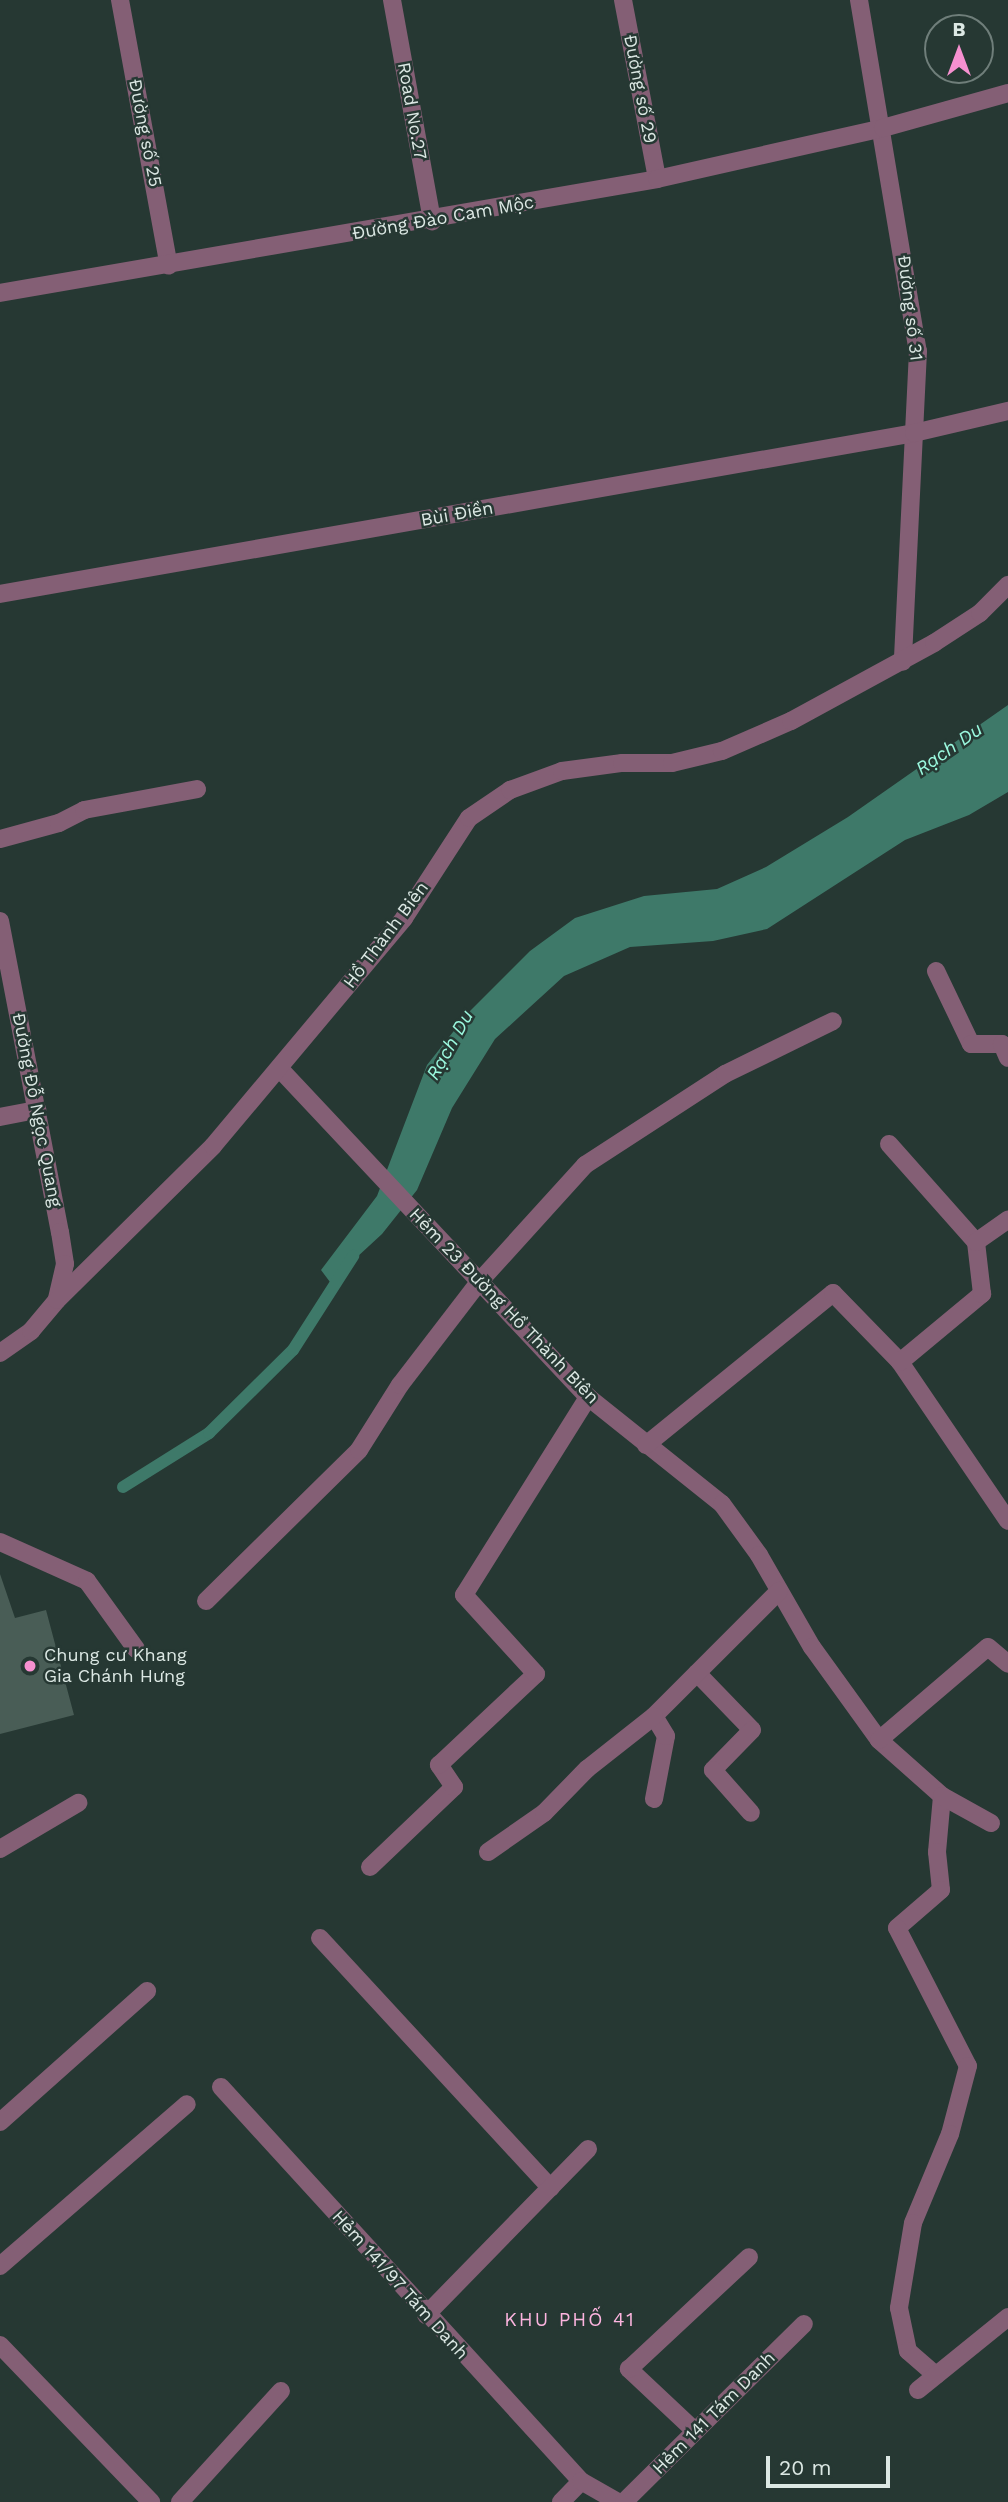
<!DOCTYPE html>
<html>
<head>
<meta charset="utf-8">
<style>
	body { margin:0 }
	#map { position:relative; width:1008px; height:2502px; overflow:hidden; background:#263833; font-family:"Work Sans",sans-serif }
	div>[style] { position:absolute }
	[style*='--x'] { left:calc(var(--x)*1px); top:calc(var(--y)*1px); width:calc(var(--w)*1px); rotate:calc(var(--a)*1deg) }
	.water>* { inset:0; background:#3e7969 }
	.stream>* { height:12px; margin:-6px; padding:0 6px; transform-origin:6px; border-radius:6px; background:#3e7969 }
	.building>* { inset:0; background:#495d56 }
	.minor>* { height:18px; margin:-9px; padding:0 9px; transform-origin:9px; border-radius:9px; background:#845f75 }
	.dots>* { width:19px; height:19px; translate:-50% -50%; box-sizing:border-box; border:4px solid #263833; border-radius:50% }
	span { translate:-50% -50%; white-space:nowrap; text-align:center; line-height:1.15; -webkit-text-stroke:5px #263833; paint-order:stroke }
	.street-label { font-size:18px; color:#dce8e4 }
	.poi-label { font-size:18px; color:#dce8e4 }
	.left { translate:0 -50%; text-align:left }
	.water-label { font-size:19px; color:#9bf9df; font-style:italic }
	.neighbourhood-label { font-size:19px; color:#fcb4df; letter-spacing:2px }
	.north { position:absolute; left:924px; top:14px; width:70px; height:70px; box-sizing:border-box; background:#263833; border:2px solid #6f7e7a; border-radius:50%; rotate:0deg; font-size:19px; font-weight:700; line-height:28px; text-align:center; color:#dce8e4 }
	.north::after { content:''; display:block; margin:auto; width:24px; height:32px; background:#f690d0; clip-path:polygon(50% 0,100% 100%,50% 72%,0 100%) }
	.scale { position:absolute; left:766px; top:2456px; width:124px; height:32px; box-sizing:border-box; border:4px solid #dce8e4; border-top:0; padding-left:9px; font-size:21px; line-height:24px; white-space:nowrap; color:#dce8e4; -webkit-text-stroke:5px #263833; paint-order:stroke }
</style>
</head>
<body>
<div id="map">
	<div class="water">
		<i style="clip-path:polygon(1008px 705px,1008px 792px,969px 815px,905px 840px,767px 929px,713px 941px,630px 947px,564px 976px,495px 1039px,452px 1108px,417px 1190px,382px 1234px,330px 1282px,321px 1270px,377px 1196px,427px 1065px,468px 1013px,530px 951px,575px 918px,644px 896px,717px 889px,766px 867px,848px 817px)"></i>
	</div>
	<div class="stream">
		<i style="--x:123;--y:1487;--w:102;--a:-32.1"></i>
		<i style="--x:209;--y:1433;--w:118;--a:-44.7"></i>
		<i style="--x:293;--y:1350;--w:112;--a:-57.4"></i>
	</div>
	<div class="building">
		<i style="clip-path:polygon(0 1574px,15px 1618px,46px 1610px,74px 1715px,0 1734px)"></i>
	</div>
	<div class="minor">
		<i style="--x:120;--y:0;--w:270;--a:79.6"></i>
		<i style="--x:392;--y:0;--w:225;--a:79.7"></i>
		<i style="--x:623;--y:0;--w:182;--a:79.2"></i>
		<i style="--x:859;--y:0;--w:356;--a:80.5"></i>
		<i style="--x:918;--y:351;--w:311;--a:92.8"></i>
		<i style="--x:0;--y:293;--w:667;--a:-9.84"></i>
		<i style="--x:657;--y:179;--w:232;--a:-12.7"></i>
		<i style="--x:883;--y:128;--w:130;--a:-15.6"></i>
		<i style="--x:0;--y:594;--w:928;--a:-9.99"></i>
		<i style="--x:914;--y:433;--w:97;--a:-13.2"></i>
		<i style="--x:0;--y:839;--w:61;--a:-15.2"></i>
		<i style="--x:59;--y:823;--w:28;--a:-27"></i>
		<i style="--x:84;--y:810;--w:115;--a:-10.5"></i>
		<i style="--x:0;--y:921;--w:317;--a:79.1"></i>
		<i style="--x:60;--y:1232;--w:32;--a:81"></i>
		<i style="--x:65;--y:1264;--w:35;--a:103"></i>
		<i style="--x:936;--y:971;--w:81;--a:64.4"></i>
		<i style="--x:971;--y:1044;--w:31;--a:0"></i>
		<i style="--x:1002;--y:1044;--w:15;--a:67"></i>
		<i style="--x:279;--y:1068;--w:451;--a:46.8"></i>
		<i style="--x:588;--y:1397;--w:171;--a:38.6"></i>
		<i style="--x:722;--y:1504;--w:63;--a:54"></i>
		<i style="--x:759;--y:1555;--w:106;--a:60.1"></i>
		<i style="--x:812;--y:1647;--w:115;--a:54.2"></i>
		<i style="--x:879;--y:1740;--w:84;--a:41.6"></i>
		<i style="--x:942;--y:1796;--w:56;--a:95.1"></i>
		<i style="--x:937;--y:1852;--w:38;--a:84"></i>
		<i style="--x:941;--y:1890;--w:58;--a:139.2"></i>
		<i style="--x:897;--y:1928;--w:155;--a:62.8"></i>
		<i style="--x:968;--y:2066;--w:70;--a:104.8"></i>
		<i style="--x:950;--y:2134;--w:96;--a:112.6"></i>
		<i style="--x:913;--y:2223;--w:86;--a:99.4"></i>
		<i style="--x:899;--y:2308;--w:44;--a:78.2"></i>
		<i style="--x:908;--y:2351;--w:37;--a:41"></i>
		<i style="--x:0;--y:1117;--w:38;--a:-11"></i>
		<i style="--x:889;--y:1144;--w:131;--a:48.4"></i>
		<i style="--x:0;--y:1353;--w:38;--a:-35"></i>
		<i style="--x:31;--y:1331;--w:40;--a:-50"></i>
		<i style="--x:57;--y:1300;--w:219;--a:-44.6"></i>
		<i style="--x:213;--y:1146;--w:297;--a:-50"></i>
		<i style="--x:404;--y:918;--w:119;--a:-57"></i>
		<i style="--x:469;--y:818;--w:50;--a:-34.3"></i>
		<i style="--x:510;--y:790;--w:55;--a:-20.1"></i>
		<i style="--x:562;--y:771;--w:61;--a:-7.6"></i>
		<i style="--x:622;--y:763;--w:50;--a:0"></i>
		<i style="--x:672;--y:763;--w:51;--a:-13.5"></i>
		<i style="--x:722;--y:751;--w:75;--a:-23.5"></i>
		<i style="--x:791;--y:721;--w:163;--a:-28.6"></i>
		<i style="--x:934;--y:643;--w:55;--a:-33.1"></i>
		<i style="--x:980;--y:613;--w:40;--a:-45"></i>
		<i style="--x:900;--y:1362;--w:192;--a:55.8"></i>
		<i style="--x:646;--y:1445;--w:241;--a:-39.1"></i>
		<i style="--x:833;--y:1293;--w:96;--a:45.8"></i>
		<i style="--x:900;--y:1362;--w:107;--a:-39.7"></i>
		<i style="--x:982;--y:1294;--w:52;--a:-96.6"></i>
		<i style="--x:976;--y:1242;--w:39;--a:-35"></i>
		<i style="--x:0;--y:1542;--w:95;--a:24.1"></i>
		<i style="--x:87;--y:1581;--w:84;--a:54.2"></i>
		<i style="--x:206;--y:1601;--w:215;--a:-44.6"></i>
		<i style="--x:359;--y:1450;--w:77;--a:-57.8"></i>
		<i style="--x:400;--y:1385;--w:130;--a:-52.5"></i>
		<i style="--x:479;--y:1282;--w:158;--a:-47.8"></i>
		<i style="--x:585;--y:1165;--w:167;--a:-33"></i>
		<i style="--x:725;--y:1074;--w:120;--a:-26.1"></i>
		<i style="--x:697;--y:1673;--w:79;--a:46"></i>
		<i style="--x:752;--y:1730;--w:56;--a:134.3"></i>
		<i style="--x:713;--y:1770;--w:57;--a:48.5"></i>
		<i style="--x:879;--y:1740;--w:143;--a:-40.5"></i>
		<i style="--x:988;--y:1647;--w:26;--a:40"></i>
		<i style="--x:942;--y:1796;--w:56;--a:28.9"></i>
		<i style="--x:654;--y:1799;--w:64;--a:-79.2"></i>
		<i style="--x:666;--y:1736;--w:23;--a:-121"></i>
		<i style="--x:654;--y:1716;--w:177;--a:-45"></i>
		<i style="--x:0;--y:1849;--w:91;--a:-30.5"></i>
		<i style="--x:488;--y:1852;--w:68;--a:-34.9"></i>
		<i style="--x:544;--y:1813;--w:62;--a:-45.7"></i>
		<i style="--x:587;--y:1769;--w:85;--a:-38.3"></i>
		<i style="--x:370;--y:1867;--w:116;--a:-43.6"></i>
		<i style="--x:454;--y:1787;--w:27;--a:-124"></i>
		<i style="--x:439;--y:1765;--w:133;--a:-43.2"></i>
		<i style="--x:536;--y:1674;--w:107;--a:-132.3"></i>
		<i style="--x:464;--y:1595;--w:234;--a:-57.9"></i>
		<i style="--x:320;--y:1938;--w:340;--a:47.3"></i>
		<i style="--x:221;--y:2087;--w:534;--a:47.58"></i>
		<i style="--x:0;--y:2122;--w:197;--a:-41.7"></i>
		<i style="--x:0;--y:2266;--w:247;--a:-40.9"></i>
		<i style="--x:426;--y:2315;--w:232;--a:-45.7"></i>
		<i style="--x:0;--y:2345;--w:218;--a:46.1"></i>
		<i style="--x:918;--y:2390;--w:116;--a:-39"></i>
		<i style="--x:695;--y:2431;--w:91;--a:-136.8"></i>
		<i style="--x:629;--y:2369;--w:164;--a:-43"></i>
		<i style="--x:180;--y:2502;--w:150;--a:-47.7"></i>
		<i style="--x:561;--y:2502;--w:29;--a:-46"></i>
		<i style="--x:581;--y:2481;--w:43;--a:29.6"></i>
		<i style="--x:624;--y:2502;--w:253;--a:-44.7"></i>
	</div>
	<div class="dots">
		<i style="left:30px;top:1666px;background:#f690d0"></i>
	</div>
	<div class="street-label">
		<span style="left:640px;top:89px;rotate:79deg">Đường số 29</span>
		<span style="left:412px;top:111px;rotate:80deg">Road No.27</span>
		<span style="left:145px;top:133px;rotate:79deg">Đường số 25</span>
		<span style="left:443px;top:218px;rotate:-10deg">Đường Đào Cam Mộc</span>
		<span style="left:910px;top:308px;rotate:83deg">Đường số 31</span>
		<span style="left:457px;top:514px;rotate:-10deg">Bùi Điền</span>
		<span style="left:386px;top:935px;rotate:-53deg">Hồ Thành Biên</span>
		<span style="left:37px;top:1110px;rotate:79deg">Đường Đỗ Ngọc Quang</span>
		<span style="left:504px;top:1306px;rotate:46deg">Hẻm 23 Đường Hồ Thành Biên</span>
		<span style="left:400px;top:2285px;rotate:48deg">Hẻm 141/97 Tám Danh</span>
		<span style="left:714px;top:2413px;rotate:-45deg">Hẻm 141 Tám Danh</span>
	</div>
	<div class="poi-label">
		<span class="left" style="left:44px;top:1666px">Chung cư Khang<br>Gia Chánh Hưng</span>
	</div>
	<div class="water-label">
		<span style="left:949px;top:749px;rotate:-35deg">Rạch Du</span>
		<span style="left:450px;top:1045px;rotate:-61deg">Rạch Du</span>
	</div>
	<div class="neighbourhood-label">
		<span style="left:570px;top:2320px">KHU PHỐ 41</span>
	</div>
	<div class="north">B</div>
	<div class="scale">20 m</div>
</div>
</body>
</html>
